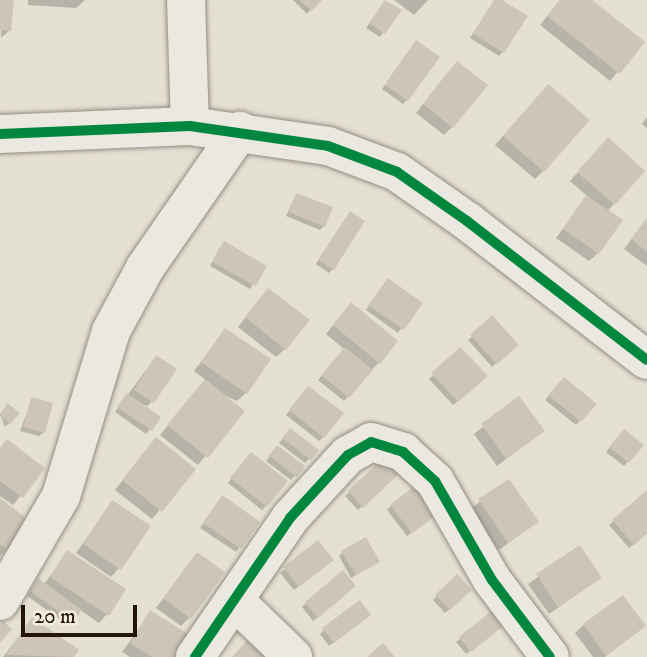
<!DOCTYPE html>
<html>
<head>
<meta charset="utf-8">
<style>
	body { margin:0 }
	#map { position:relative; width:647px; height:657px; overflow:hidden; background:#e4e0d2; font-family:"IM FELL DW Pica",serif }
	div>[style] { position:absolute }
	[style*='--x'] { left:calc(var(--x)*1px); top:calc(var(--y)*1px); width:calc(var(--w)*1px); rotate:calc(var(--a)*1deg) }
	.shadow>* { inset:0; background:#0003 }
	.building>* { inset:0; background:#cec4b7 }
	.roads { filter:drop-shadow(0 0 2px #928d83) drop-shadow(0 0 2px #928d83) }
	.street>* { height:38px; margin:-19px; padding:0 19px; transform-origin:19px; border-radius:19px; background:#ebe8e1 }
	.secondary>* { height:38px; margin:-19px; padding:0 19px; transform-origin:19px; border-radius:19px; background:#ebe8e1 }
	.cycleway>* { height:10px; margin:-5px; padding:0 5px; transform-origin:5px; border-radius:5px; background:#00873e }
	span { translate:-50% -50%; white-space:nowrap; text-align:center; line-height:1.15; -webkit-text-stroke:6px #f3eddd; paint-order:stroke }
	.scale { position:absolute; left:21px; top:605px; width:116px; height:32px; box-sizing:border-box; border:4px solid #261609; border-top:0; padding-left:9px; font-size:21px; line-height:24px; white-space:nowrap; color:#261609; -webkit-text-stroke:5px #f3eddd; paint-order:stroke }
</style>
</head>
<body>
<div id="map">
	<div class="shadow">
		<i style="clip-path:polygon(0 0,12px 0,10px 30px,1px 38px)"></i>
		<i style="clip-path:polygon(28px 0,85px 0,76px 8px,28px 5px)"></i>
		<i style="clip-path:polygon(293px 0,319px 0,307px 14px)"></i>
		<i style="clip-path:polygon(394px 0,428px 0,414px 15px)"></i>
		<i style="clip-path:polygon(499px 0,503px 52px,499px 56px,470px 38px,493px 3px)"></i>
		<i style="clip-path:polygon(560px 0,590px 0,643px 42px,610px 81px,540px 25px)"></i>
		<i style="clip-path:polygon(386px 1px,400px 10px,380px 37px,366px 28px)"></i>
		<i style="clip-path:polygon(412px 46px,407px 100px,403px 104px,382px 89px)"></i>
		<i style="clip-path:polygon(449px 71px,452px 127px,444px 135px,416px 113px)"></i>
		<i style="clip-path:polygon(540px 94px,543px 171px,535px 179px,495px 145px)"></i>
		<i style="clip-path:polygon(647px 117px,647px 128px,642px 124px)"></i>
		<i style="clip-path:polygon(599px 148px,614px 204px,607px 211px,598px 253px,589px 261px,556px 238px,587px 196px,570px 181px)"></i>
		<i style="clip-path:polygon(296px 195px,324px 226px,320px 230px,286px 216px)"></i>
		<i style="clip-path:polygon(350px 213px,333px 269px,329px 273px,316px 264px)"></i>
		<i style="clip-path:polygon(647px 218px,647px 266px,624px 249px)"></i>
		<i style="clip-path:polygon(220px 247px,265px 266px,250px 289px,210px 266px)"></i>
		<i style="clip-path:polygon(384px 285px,420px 303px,398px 333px,366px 310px)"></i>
		<i style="clip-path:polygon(260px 299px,285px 349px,276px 357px,238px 327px)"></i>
		<i style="clip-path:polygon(343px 313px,379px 362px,344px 401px,318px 380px,345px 350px,326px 334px)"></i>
		<i style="clip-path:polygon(492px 318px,516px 345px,492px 367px,468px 340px)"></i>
		<i style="clip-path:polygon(225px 330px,246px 393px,237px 401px,218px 392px,243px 411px,198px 465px,160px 435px,206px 380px,194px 371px)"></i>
		<i style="clip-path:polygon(460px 349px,485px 376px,453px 405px,429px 379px)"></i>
		<i style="clip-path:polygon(152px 362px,174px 369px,148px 406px,136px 402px,159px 418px,146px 434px,115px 412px)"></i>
		<i style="clip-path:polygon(560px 383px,594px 404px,576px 425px,545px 400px)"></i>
		<i style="clip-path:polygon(304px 392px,323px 437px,319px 441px,286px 415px)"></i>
		<i style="clip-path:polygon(519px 398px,543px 431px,497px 466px,474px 434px)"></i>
		<i style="clip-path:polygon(32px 399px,44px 432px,39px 436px,20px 431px)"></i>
		<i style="clip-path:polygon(8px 405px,9px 423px,5px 427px,0 414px)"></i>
		<i style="clip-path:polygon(286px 434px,316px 451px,305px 463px,279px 443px)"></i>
		<i style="clip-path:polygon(620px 435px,642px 446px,624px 466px,606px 452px)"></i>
		<i style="clip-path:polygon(0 448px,43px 468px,13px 505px,0 496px)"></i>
		<i style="clip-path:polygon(148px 448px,194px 469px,152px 519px,115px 490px)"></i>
		<i style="clip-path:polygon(273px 452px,303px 467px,291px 480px,266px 461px)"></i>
		<i style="clip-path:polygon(389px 455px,402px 469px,358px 510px,345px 496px)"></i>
		<i style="clip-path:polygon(247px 458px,266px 506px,262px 510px,228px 483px)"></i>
		<i style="clip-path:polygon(508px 481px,536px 522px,499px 550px,470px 509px)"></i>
		<i style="clip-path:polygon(647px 494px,647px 533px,629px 548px,609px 525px)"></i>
		<i style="clip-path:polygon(0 500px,7px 549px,0 556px)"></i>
		<i style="clip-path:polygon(112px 502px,119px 568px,111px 577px,76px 553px)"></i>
		<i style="clip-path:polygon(218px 502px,258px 522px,236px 552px,200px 528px)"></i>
		<i style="clip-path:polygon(391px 506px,438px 512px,407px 536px,387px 510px)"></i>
		<i style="clip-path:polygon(318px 542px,328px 564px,294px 590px,280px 573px)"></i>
		<i style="clip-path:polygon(579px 548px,600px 578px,549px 614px,528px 584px)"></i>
		<i style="clip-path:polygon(68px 552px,107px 614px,99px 623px,80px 610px,68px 625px,27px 596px,34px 585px,44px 584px)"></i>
		<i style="clip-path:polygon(343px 552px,378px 562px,351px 578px,339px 556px)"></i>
		<i style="clip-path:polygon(197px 554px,190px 617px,181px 626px,156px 608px)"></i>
		<i style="clip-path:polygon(342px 573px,350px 590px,313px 621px,302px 607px)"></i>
		<i style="clip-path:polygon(457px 577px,470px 590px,445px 613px,433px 600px)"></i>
		<i style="clip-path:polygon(151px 612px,172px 657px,130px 657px,122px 652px)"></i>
		<i style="clip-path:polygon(494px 612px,499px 628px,466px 654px,456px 642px)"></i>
		<i style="clip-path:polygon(365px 619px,329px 646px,320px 634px,324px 630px)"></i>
		<i style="clip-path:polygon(32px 620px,76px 651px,72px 657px,3px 657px)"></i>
		<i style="clip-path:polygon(584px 625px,643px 626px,605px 657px,593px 657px,575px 633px)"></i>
	</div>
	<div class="building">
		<i style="clip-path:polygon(0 0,14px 0,11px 31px,0 30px)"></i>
		<i style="clip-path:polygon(299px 0,322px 0,312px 11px)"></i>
		<i style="clip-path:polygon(385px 0,402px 10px,385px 34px,369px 23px)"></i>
		<i style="clip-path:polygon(494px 0,502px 0,528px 16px,504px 53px,473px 34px)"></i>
		<i style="clip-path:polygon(560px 0,592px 0,645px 42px,620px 74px,547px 16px)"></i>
		<i style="clip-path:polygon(416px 40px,440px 57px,408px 101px,385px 85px)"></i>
		<i style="clip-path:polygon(457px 61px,488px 85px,453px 128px,423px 104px)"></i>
		<i style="clip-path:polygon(548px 84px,590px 120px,544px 172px,503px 136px)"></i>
		<i style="clip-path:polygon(608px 137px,645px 171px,615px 205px,577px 172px)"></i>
		<i style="clip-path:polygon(296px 193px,333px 207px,325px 227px,289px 212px)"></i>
		<i style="clip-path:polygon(586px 195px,623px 220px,599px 254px,563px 229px)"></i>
		<i style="clip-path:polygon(350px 211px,365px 221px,334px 270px,318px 260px)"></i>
		<i style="clip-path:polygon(647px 218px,647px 252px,631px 239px)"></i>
		<i style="clip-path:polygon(224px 241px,267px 266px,256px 286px,212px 262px)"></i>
		<i style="clip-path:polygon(388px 278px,423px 303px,404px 330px,368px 305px)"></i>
		<i style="clip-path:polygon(268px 288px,310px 320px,286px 350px,245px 317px)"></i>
		<i style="clip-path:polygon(351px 302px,398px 341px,380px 364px,333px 325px)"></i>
		<i style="clip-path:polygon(492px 315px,519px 345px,497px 364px,470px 335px)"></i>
		<i style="clip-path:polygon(225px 328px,271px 359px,247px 394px,201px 362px)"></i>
		<i style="clip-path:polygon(345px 347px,373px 370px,349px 398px,321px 375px)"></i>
		<i style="clip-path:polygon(460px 347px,488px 376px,458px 402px,431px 373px)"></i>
		<i style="clip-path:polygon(156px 355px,177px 369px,154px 403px,134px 390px)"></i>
		<i style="clip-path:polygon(564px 377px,597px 404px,581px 422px,548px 395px)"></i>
		<i style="clip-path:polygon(205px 379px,245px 411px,208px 458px,167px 425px)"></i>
		<i style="clip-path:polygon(308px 386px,344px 413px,324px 438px,289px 410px)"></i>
		<i style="clip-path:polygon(127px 393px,161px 417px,152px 431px,117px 407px)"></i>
		<i style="clip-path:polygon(519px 396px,545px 431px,506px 459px,481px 424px)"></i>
		<i style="clip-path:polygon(31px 397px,53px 403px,45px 433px,23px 427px)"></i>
		<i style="clip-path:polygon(7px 403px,20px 413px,10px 424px,0 416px)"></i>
		<i style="clip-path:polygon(290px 428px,319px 450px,311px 460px,282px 438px)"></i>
		<i style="clip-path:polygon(624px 429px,644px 445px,629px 463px,609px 447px)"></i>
		<i style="clip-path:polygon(156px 437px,196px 469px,162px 512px,122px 480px)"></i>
		<i style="clip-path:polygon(7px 439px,45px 468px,23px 498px,0 481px,0 448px)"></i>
		<i style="clip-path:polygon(277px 445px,305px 466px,297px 477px,269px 456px)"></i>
		<i style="clip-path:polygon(251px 452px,288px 481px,267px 507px,230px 478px)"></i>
		<i style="clip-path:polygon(389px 453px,404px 469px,363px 508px,348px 491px)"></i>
		<i style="clip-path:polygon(509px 479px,539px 522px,508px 543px,478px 499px)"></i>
		<i style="clip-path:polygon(422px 480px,445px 509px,412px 533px,390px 505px)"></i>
		<i style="clip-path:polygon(647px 490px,647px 534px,634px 545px,612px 520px)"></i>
		<i style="clip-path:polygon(222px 495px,260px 522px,241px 549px,203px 523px)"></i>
		<i style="clip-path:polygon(0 498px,30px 521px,8px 550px,0 544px)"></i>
		<i style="clip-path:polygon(112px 500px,151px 526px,121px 570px,83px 544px)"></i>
		<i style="clip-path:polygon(366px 537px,380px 562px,356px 575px,341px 551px)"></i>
		<i style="clip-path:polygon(318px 540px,334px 560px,299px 587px,283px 567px)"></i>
		<i style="clip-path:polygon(580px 545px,602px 578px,558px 607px,536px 574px)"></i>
		<i style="clip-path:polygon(67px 550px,126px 589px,109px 616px,50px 577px)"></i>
		<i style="clip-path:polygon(197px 552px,225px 572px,191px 619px,163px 598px)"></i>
		<i style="clip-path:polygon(343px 570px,356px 586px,318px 618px,305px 602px)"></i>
		<i style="clip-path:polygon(457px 574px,472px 590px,450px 610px,435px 595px)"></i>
		<i style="clip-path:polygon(38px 578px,82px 610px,73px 622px,30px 591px)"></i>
		<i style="clip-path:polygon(623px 595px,646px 626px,606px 656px,583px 624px)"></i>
		<i style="clip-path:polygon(360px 600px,371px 615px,334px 643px,322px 628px)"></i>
		<i style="clip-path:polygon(494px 609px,506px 624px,471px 652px,459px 637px)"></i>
		<i style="clip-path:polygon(150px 610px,188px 634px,174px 657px,152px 657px,130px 643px)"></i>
		<i style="clip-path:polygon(32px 617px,79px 650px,74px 657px,6px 655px)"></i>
		<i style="clip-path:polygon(3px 621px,12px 629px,0 643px,0 625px)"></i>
		<i style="clip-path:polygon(250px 637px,273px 657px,232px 657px)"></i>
		<i style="clip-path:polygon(383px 643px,395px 657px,367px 657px)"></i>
	</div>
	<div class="roads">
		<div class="street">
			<i style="--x:0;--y:601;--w:121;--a:-59.8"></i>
			<i style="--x:61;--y:496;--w:172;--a:-73.1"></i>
			<i style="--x:111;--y:331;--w:72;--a:-61.6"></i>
			<i style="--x:145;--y:268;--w:167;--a:-55.3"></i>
			<i style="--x:235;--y:601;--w:81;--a:44"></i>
			<i style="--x:195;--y:657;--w:168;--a:-55.6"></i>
			<i style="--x:290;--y:518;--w:86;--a:-47.4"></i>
			<i style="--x:348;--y:455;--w:26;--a:-29"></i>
			<i style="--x:371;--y:442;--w:34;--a:17"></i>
			<i style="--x:403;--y:452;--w:43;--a:42.2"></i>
			<i style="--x:435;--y:481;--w:114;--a:60.1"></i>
			<i style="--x:492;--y:580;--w:96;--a:53"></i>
		</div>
		<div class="secondary">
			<i style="--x:186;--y:0;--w:126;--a:88.2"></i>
			<i style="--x:0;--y:134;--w:190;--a:-2.4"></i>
			<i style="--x:190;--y:126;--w:139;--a:8.2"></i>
			<i style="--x:328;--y:146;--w:74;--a:20.6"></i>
			<i style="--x:397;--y:172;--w:85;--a:35"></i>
			<i style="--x:467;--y:221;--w:227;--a:37.7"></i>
		</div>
	</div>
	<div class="cycleway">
		<i style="--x:0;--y:134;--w:190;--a:-2.4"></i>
		<i style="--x:190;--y:126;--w:139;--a:8.2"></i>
		<i style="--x:328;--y:146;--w:74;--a:20.6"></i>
		<i style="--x:397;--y:172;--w:85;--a:35"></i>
		<i style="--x:467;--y:221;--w:227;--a:37.7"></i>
		<i style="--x:195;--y:657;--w:168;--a:-55.6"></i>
		<i style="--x:290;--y:518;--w:86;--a:-47.4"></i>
		<i style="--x:348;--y:455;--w:26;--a:-29"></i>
		<i style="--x:371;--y:442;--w:34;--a:17"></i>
		<i style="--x:403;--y:452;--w:43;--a:42.2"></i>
		<i style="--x:435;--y:481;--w:114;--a:60.1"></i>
		<i style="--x:492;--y:580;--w:96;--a:53"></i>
	</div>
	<div class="scale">20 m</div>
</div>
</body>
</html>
